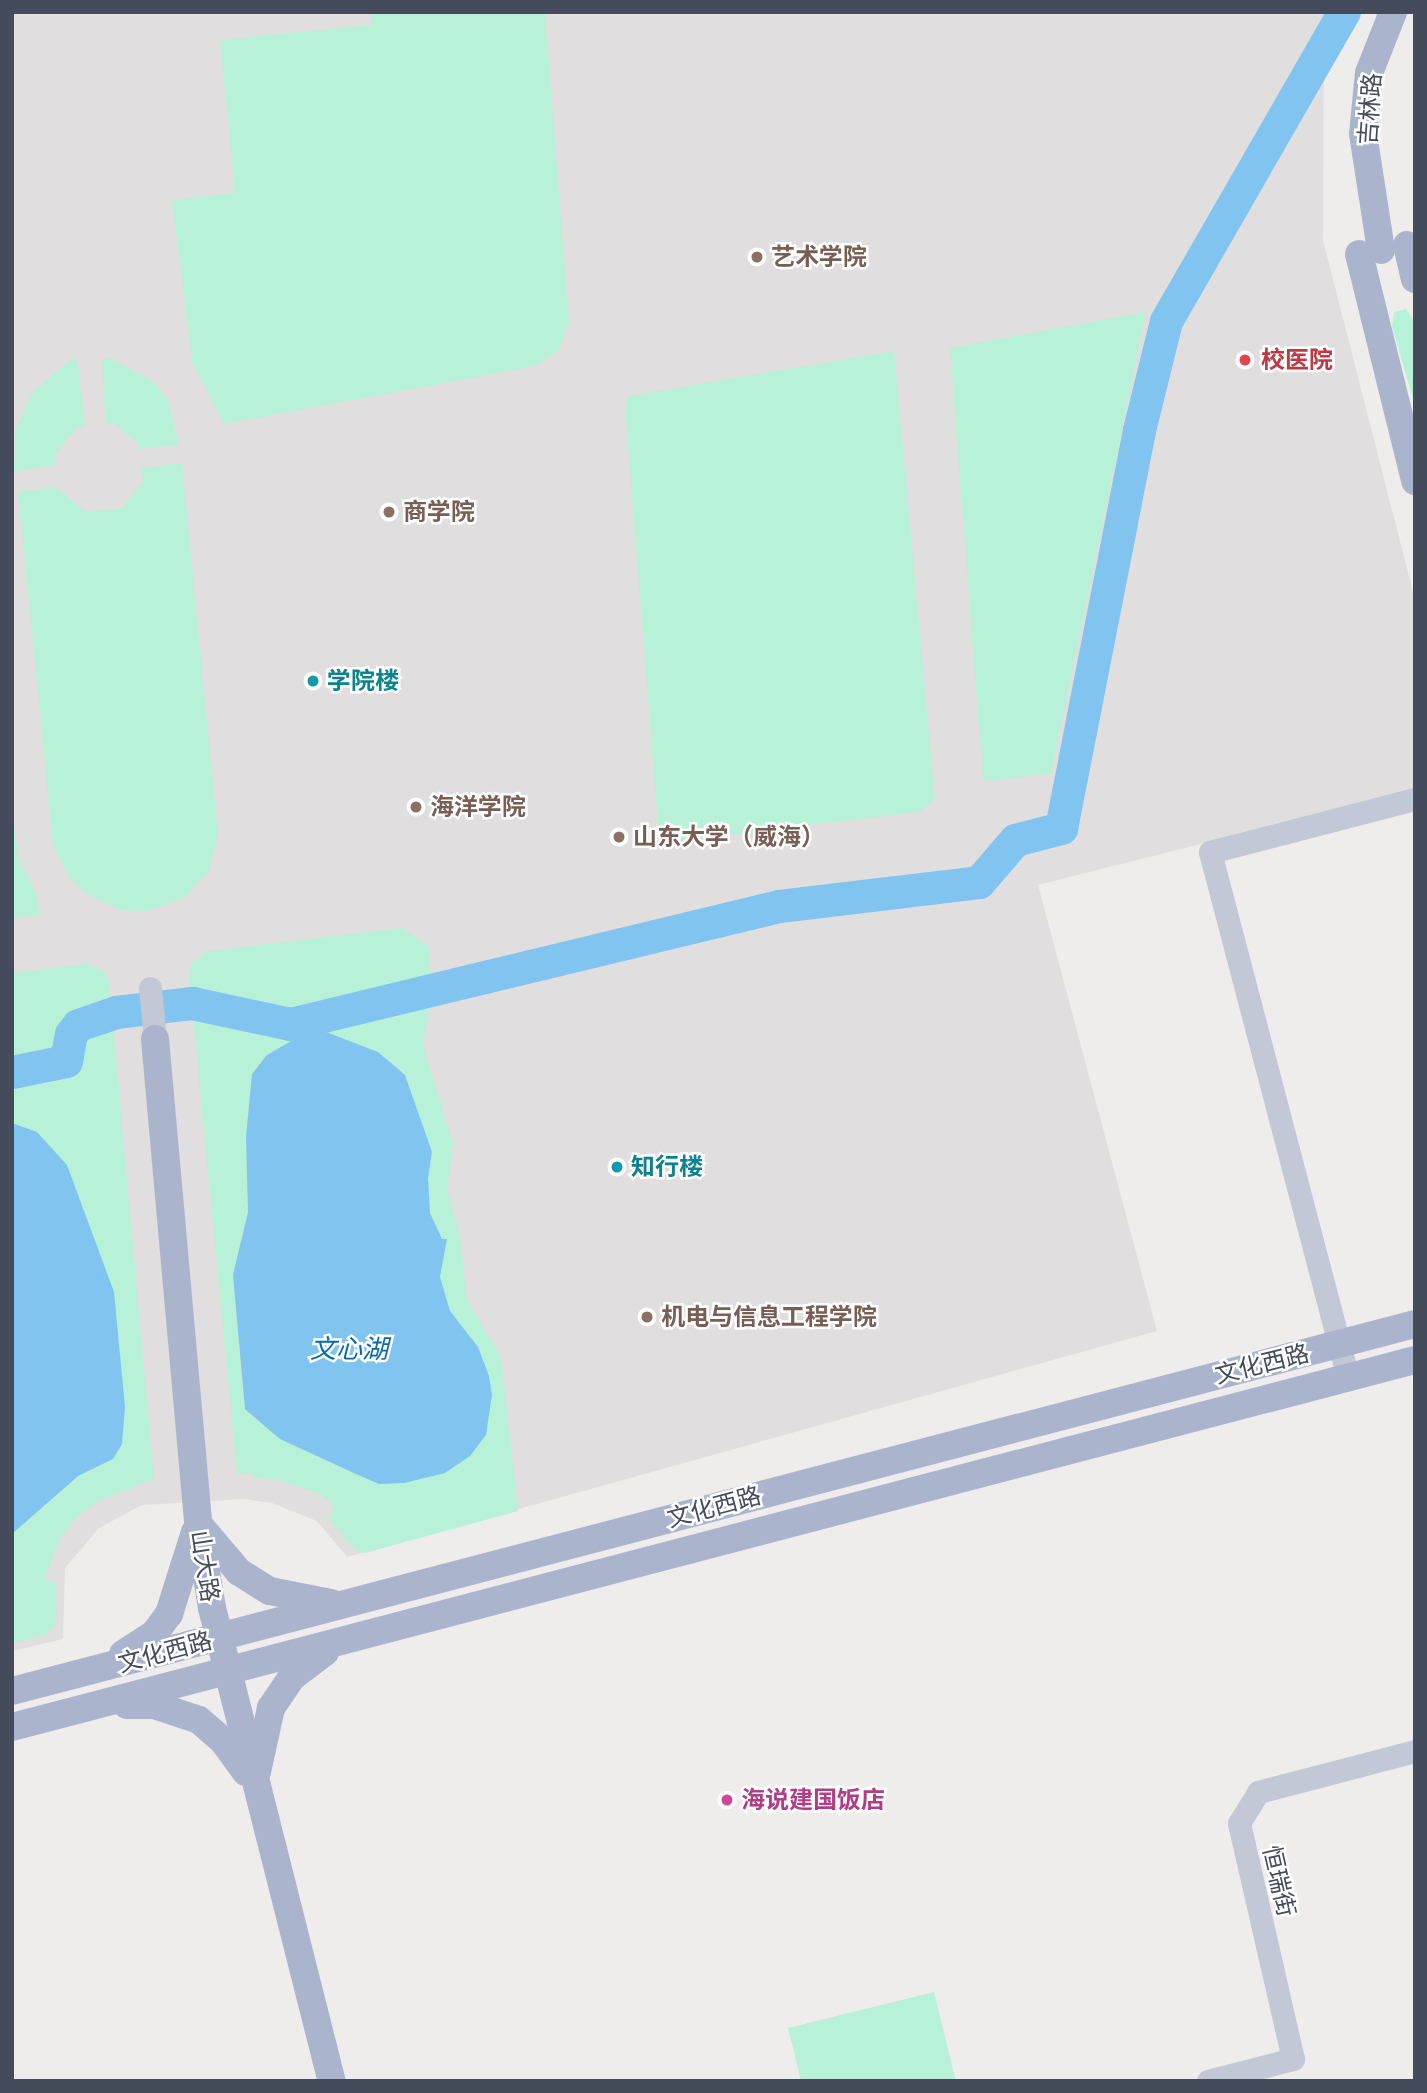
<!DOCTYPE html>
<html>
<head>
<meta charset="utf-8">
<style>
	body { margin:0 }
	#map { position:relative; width:1427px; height:2093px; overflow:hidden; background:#efedec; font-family:Jost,"Noto Sans SC",sans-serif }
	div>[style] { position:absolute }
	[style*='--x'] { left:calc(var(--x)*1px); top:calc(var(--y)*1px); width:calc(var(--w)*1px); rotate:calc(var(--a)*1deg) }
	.education>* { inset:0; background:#e0dede }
	.green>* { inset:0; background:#b7f1d8 }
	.water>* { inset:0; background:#81c4f0 }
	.river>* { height:33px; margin:-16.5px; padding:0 16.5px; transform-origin:16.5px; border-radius:16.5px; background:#81c4f0 }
	.minor>* { height:23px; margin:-11.5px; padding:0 11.5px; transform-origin:11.5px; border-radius:11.5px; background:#c2c8d5 }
	.major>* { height:28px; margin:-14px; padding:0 14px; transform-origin:14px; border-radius:14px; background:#aab5cd }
	.dots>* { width:19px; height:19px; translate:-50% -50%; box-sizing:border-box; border:4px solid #fff; border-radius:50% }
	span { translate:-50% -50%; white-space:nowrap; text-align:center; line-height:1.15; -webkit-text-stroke:5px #fff; paint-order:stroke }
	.street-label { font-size:24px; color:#444b5b }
	.education-label { font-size:24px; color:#785e54; font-weight:700 }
	.left { translate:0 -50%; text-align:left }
	.health-label { font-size:24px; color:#be3a42; font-weight:700 }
	.culture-label { font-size:24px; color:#0d838f; font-weight:700 }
	.hotel-label { font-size:24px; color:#b23c85; font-weight:700 }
	.water-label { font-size:26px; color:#0469ad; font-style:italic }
	.frame { position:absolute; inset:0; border:14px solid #444b5b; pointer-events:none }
</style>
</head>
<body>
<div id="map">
	<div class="education">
		<i style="clip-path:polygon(12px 12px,1324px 12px,1323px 240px,1415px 600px,1415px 790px,1038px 885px,1157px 1331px,347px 1557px,317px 1521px,272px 1503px,244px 1499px,142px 1505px,99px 1528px,65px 1568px,63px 1639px,12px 1651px)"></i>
	</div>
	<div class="green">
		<i style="clip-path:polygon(371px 12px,545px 12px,569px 323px,558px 351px,535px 366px,224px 424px,192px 361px,172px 200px,235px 193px,220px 40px,371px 25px)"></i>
		<i style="clip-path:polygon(1406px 309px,1415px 322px,1415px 406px,1392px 326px,1394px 312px)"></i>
		<i style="clip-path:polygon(1146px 312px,1051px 774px,983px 781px,950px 348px)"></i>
		<i style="clip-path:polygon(894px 351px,935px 798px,920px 812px,668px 842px,659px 837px,625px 408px,629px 396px)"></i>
		<i style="clip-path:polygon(108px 357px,154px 382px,168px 401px,179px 445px,138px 449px,137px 442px,115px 424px,106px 424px,102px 362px)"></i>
		<i style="clip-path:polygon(73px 358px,78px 363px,85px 427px,76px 428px,56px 453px,55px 465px,14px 472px,16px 429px,33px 392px)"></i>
		<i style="clip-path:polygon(182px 463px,218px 835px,209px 871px,184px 898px,144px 912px,120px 910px,84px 892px,69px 877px,53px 845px,18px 492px,56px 487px,85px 512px,121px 509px,143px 482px,142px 468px)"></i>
		<i style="clip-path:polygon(12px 806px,18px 857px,37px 895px,39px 915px,12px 918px)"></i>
		<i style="clip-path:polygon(402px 928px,429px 947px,430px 1002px,423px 1045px,453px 1143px,447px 1190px,460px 1236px,467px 1301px,501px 1357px,518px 1511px,365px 1553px,355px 1550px,328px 1518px,335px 1506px,319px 1494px,278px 1480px,254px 1478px,253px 1473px,237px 1474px,189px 975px,192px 963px,208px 951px)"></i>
		<i style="clip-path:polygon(87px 964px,104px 971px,109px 981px,154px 1479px,96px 1502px,76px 1518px,60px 1538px,44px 1581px,55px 1582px,56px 1624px,47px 1634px,12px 1643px,12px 973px)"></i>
		<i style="clip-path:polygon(934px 1992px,956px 2081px,801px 2081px,788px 2028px)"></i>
	</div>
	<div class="water">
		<i style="clip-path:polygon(326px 1032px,378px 1052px,405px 1075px,432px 1152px,428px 1178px,430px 1213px,442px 1239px,447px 1239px,440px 1277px,450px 1311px,478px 1347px,489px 1376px,492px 1395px,486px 1435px,470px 1456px,445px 1473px,404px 1483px,379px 1484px,356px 1474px,280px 1439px,245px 1409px,233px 1275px,248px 1212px,246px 1137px,252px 1074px,267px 1055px,305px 1033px)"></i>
		<i style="clip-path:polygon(12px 1123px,37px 1132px,67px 1165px,114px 1292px,125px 1407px,122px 1444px,113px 1459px,78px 1476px,12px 1534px)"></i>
	</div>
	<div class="river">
		<i style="--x:12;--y:1072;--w:55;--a:-11.5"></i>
		<i style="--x:66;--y:1061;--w:27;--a:-80"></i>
		<i style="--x:71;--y:1034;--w:11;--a:-52"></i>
		<i style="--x:78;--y:1025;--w:40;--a:-18.9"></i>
		<i style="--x:116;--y:1012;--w:77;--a:-6.8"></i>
		<i style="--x:192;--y:1003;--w:100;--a:12.1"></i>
		<i style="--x:290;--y:1024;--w:503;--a:-13.57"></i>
		<i style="--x:779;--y:906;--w:201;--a:-6.8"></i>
		<i style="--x:979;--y:882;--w:55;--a:-49.4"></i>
		<i style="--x:1015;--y:840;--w:48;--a:-14.6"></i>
		<i style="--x:1061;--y:828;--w:406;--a:-78.9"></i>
		<i style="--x:1139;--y:430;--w:112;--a:-76.1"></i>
		<i style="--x:1166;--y:321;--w:357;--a:-60.1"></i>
	</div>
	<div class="minor">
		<i style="--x:150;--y:988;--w:51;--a:84.4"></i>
		<i style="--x:1348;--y:1378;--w:544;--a:-104.7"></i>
		<i style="--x:1210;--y:852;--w:212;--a:-14.5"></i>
		<i style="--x:1208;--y:2081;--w:88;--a:-14.5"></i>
		<i style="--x:1293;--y:2059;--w:242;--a:-102.9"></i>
		<i style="--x:1239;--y:1823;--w:36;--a:-58"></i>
		<i style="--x:1258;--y:1792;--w:162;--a:-14.6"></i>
	</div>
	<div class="major">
		<i style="--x:1407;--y:245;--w:35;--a:77"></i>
		<i style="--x:1381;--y:250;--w:117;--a:-98.8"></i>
		<i style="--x:1363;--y:134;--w:61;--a:-84.4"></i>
		<i style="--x:1369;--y:73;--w:66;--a:-68.5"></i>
		<i style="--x:1359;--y:254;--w:234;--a:76.1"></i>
		<i style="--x:155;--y:1039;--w:486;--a:84.9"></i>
		<i style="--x:198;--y:1523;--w:86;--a:80.6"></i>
		<i style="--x:212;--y:1608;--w:488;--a:75.8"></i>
		<i style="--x:200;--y:1526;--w:60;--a:49.7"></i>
		<i style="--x:239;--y:1572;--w:36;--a:32"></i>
		<i style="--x:270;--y:1591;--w:62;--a:11.1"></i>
		<i style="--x:123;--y:1654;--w:38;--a:-33"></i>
		<i style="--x:155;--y:1633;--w:24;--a:-54"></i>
		<i style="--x:169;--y:1614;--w:86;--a:-72.4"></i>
		<i style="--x:12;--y:1691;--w:1450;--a:-14.66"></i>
		<i style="--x:127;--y:1705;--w:27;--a:0"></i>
		<i style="--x:154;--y:1705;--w:47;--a:18.4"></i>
		<i style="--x:199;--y:1720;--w:33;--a:41"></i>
		<i style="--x:224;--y:1742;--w:37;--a:54"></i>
		<i style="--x:12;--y:1727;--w:1450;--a:-14.66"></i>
		<i style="--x:257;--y:1772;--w:66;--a:-77.7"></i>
		<i style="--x:271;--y:1708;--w:36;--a:-56"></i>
		<i style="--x:291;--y:1678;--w:43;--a:-37.4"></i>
	</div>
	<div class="dots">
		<i style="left:757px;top:257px;background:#8d6e63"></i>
		<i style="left:1245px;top:360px;background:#e0444e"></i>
		<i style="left:389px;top:512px;background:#8d6e63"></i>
		<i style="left:313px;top:681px;background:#0f9aa8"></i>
		<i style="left:416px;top:807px;background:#8d6e63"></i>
		<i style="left:619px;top:837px;background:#8d6e63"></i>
		<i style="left:617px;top:1167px;background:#0f9aa8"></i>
		<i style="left:647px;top:1317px;background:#8d6e63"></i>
		<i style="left:727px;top:1800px;background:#d1479c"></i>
	</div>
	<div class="street-label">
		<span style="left:1370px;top:109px;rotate:-86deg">吉林路</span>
		<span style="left:1262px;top:1364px;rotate:-14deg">文化西路</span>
		<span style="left:714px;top:1507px;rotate:-15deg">文化西路</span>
		<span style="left:205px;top:1566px;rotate:81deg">山大路</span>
		<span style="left:165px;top:1652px;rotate:-15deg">文化西路</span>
		<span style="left:1279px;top:1881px;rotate:77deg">恒瑞街</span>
	</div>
	<div class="education-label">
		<span class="left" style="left:771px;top:257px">艺术学院</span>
		<span class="left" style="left:403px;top:512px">商学院</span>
		<span class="left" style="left:430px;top:807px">海洋学院</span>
		<span class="left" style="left:633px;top:837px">山东大学（威海）</span>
		<span class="left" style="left:661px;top:1317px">机电与信息工程学院</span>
	</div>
	<div class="health-label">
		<span class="left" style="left:1261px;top:360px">校医院</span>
	</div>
	<div class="culture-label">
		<span class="left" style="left:327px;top:681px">学院楼</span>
		<span class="left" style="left:631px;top:1167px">知行楼</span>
	</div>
	<div class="hotel-label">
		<span class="left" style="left:741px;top:1800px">海说建国饭店</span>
	</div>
	<div class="water-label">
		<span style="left:349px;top:1350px">文心湖</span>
	</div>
	<div class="frame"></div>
</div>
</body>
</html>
